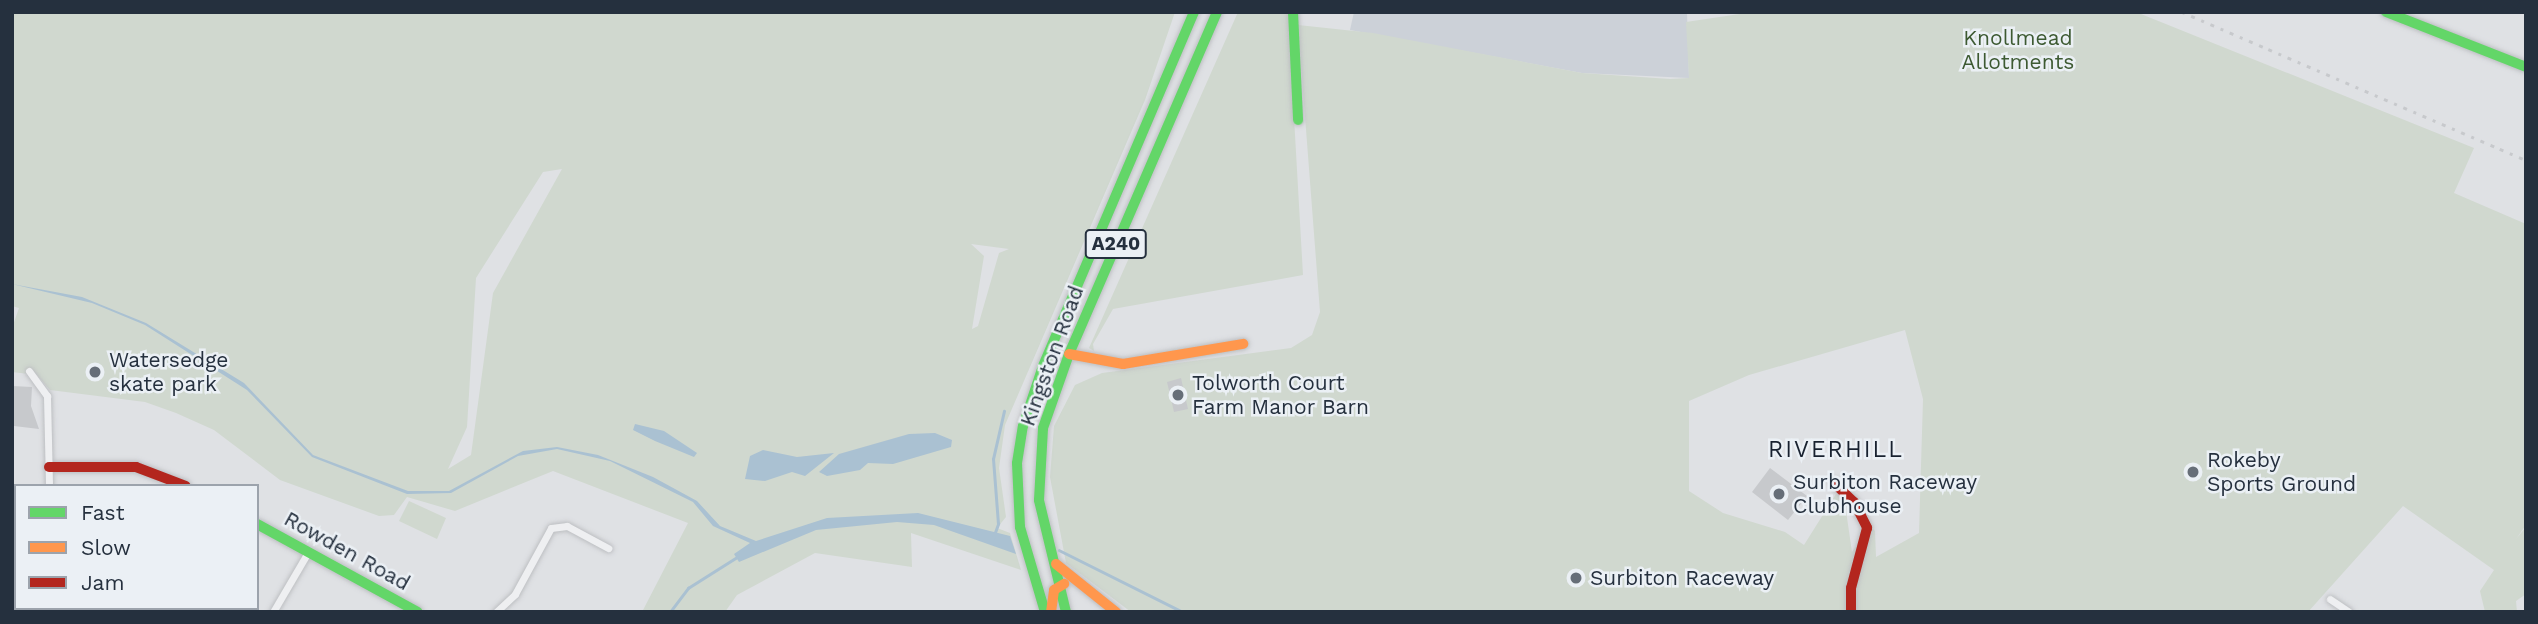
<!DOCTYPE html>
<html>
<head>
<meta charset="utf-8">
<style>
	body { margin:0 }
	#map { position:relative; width:2538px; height:624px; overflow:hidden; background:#dfe1e4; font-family:"Work Sans",sans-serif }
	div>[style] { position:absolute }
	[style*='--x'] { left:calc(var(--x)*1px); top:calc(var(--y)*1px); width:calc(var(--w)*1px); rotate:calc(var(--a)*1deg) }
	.built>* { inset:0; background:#ccd1d8 }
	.green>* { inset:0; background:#d0d8cf }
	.water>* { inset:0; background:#aac1d2 }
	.stream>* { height:2.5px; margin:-1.25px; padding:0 1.25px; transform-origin:1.25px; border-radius:1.25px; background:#aac1d2 }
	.building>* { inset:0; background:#c7c9cc }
	.roads { filter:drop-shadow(0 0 2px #bdbfc2) drop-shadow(0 0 2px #bdbfc2) }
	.street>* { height:7px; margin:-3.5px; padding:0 3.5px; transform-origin:3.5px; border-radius:3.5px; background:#eeeff1 }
	.fast>* { height:10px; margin:-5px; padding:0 5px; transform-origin:5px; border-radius:5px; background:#63d668 }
	.slow>* { height:10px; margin:-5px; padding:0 5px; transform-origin:5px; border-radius:5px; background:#ff974d }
	.jam>* { height:10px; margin:-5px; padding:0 5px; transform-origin:5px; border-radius:5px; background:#b3261e }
	.rail>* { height:2.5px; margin-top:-1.25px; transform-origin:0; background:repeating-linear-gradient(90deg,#c7c9cc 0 3.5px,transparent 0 10.5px) }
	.dots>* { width:19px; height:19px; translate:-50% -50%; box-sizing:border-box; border:4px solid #ebf0f5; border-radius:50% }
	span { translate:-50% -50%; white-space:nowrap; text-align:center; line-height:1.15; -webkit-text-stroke:5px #ebf0f5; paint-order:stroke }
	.shield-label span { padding:2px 5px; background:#ebf0f5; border:2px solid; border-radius:5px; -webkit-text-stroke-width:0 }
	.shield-label { font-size:19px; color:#25303e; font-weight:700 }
	.park-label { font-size:21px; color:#3d5a32 }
	.street-label { font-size:21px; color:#25303e }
	.poi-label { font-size:21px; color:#25303e }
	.left { translate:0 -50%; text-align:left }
	.neighbourhood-label { font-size:23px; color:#18212f; letter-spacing:2px }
	.frame { position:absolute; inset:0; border:14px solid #25303e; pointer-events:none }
	.legend { position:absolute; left:14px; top:484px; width:245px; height:126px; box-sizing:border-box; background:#ebf0f5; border:2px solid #9ca3ac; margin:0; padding:9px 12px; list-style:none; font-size:21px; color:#25303e }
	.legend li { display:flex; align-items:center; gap:14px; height:35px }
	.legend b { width:35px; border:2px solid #9ca3ac }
</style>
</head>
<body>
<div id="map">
	<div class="built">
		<i style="clip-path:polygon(1354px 12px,1687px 12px,1689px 78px,1582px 73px,1350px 30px)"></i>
	</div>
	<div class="green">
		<i style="clip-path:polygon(evenodd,12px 12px,1175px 12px,1145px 100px,1005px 425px,999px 468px,1006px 517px,997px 528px,1010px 533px,1021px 570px,911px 533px,912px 567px,815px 553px,737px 595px,725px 612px,642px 612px,688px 523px,553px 471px,455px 511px,407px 497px,394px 515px,379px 516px,280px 480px,214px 430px,176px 413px,145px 402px,50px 390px,37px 375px,12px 372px,12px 328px,19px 308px,12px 306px,12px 12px,562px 169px,493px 293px,471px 455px,448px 469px,467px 427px,476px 278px,543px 172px,562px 169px,12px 12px,971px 244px,1009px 249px,999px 253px,978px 326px,972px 329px,984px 256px,971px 244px)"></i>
		<i style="clip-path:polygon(1238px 12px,1288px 12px,1303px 275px,1113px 309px,1093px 344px,1094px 351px,1089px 348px)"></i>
		<i style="clip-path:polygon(evenodd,1753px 12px,2136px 12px,2474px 148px,2454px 193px,2526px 224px,2526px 525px,2516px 539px,2526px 527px,2526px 594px,2516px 601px,2517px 612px,2485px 612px,2480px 591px,2494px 570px,2403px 506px,2308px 612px,1131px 612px,1066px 563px,1050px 477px,1054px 426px,1075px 385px,1102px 373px,1291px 348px,1312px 335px,1320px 312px,1298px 25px,1373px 33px,1582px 73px,1670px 79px,1689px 78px,1686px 22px,1753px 12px,1905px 330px,1923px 399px,1919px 533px,1876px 557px,1875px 531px,1870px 526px,1852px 552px,1844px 497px,1836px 494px,1804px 545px,1785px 532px,1723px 513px,1689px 491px,1689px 401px,1749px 375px,1905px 330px)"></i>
		<i style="clip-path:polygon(409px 501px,446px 518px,437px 539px,399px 521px)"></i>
	</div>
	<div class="water">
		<i style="clip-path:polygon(12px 284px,82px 297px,146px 323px,244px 383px,313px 455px,408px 491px,449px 491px,523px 451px,557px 447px,598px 455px,653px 477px,697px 501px,720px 526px,756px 541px,827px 518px,918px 513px,1010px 536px,1016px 554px,934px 525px,897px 522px,816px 530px,739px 562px,734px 554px,750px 543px,713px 526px,693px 502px,610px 461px,557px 449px,518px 456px,451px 493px,407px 494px,312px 457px,247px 390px,145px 325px,92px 303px)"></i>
		<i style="clip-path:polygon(635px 424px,664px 431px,697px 453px,694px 457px,655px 441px,633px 430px)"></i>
		<i style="clip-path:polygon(935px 433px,952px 440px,951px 447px,893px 464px,868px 463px,860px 470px,827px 476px,819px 472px,839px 454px,909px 434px)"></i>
		<i style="clip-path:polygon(763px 450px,797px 457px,834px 453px,805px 476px,792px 472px,765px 481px,745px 479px,750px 456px)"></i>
	</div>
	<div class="stream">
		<i style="--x:993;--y:538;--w:15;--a:-70"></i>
		<i style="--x:998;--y:524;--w:65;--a:-94.4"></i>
		<i style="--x:993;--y:459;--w:49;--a:-77.1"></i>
		<i style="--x:1059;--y:550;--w:139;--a:26.6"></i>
		<i style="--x:670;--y:612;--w:30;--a:-53"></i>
		<i style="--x:688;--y:588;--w:58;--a:-32.3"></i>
	</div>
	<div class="building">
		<i style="clip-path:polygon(1181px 378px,1188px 409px,1174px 412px,1167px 382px)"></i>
		<i style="clip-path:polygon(12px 386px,32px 387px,31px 406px,39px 429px,14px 426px)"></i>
		<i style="clip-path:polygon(1770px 468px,1807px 496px,1788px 520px,1752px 492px)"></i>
	</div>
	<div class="roads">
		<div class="street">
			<i style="--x:29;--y:371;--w:31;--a:54"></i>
			<i style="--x:47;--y:396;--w:90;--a:88.7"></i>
			<i style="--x:2330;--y:599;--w:23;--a:34"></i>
			<i style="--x:131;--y:608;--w:7;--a:34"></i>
			<i style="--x:49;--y:612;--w:4;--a:-90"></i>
			<i style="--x:273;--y:612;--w:69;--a:-59.7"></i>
			<i style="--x:496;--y:612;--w:26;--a:-43"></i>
			<i style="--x:515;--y:594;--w:75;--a:-61.4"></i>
			<i style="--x:551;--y:528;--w:16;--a:-7"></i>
			<i style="--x:567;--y:526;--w:47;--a:28.2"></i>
		</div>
		<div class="fast">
			<i style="--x:1293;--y:12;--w:108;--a:87.3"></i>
			<i style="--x:2386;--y:12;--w:150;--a:21.4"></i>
			<i style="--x:257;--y:524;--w:183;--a:28.7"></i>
			<i style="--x:1045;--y:612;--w:89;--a:-106.4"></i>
			<i style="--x:1020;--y:527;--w:64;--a:-92.7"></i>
			<i style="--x:1017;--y:463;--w:37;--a:-81"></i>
			<i style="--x:1023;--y:426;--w:63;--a:-71.6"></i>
			<i style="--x:1043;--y:366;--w:385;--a:-66.9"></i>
			<i style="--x:1066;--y:612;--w:115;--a:-103.6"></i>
			<i style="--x:1039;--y:500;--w:72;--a:-86.8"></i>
			<i style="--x:1043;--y:428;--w:78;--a:-70.6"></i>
			<i style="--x:1069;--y:354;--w:373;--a:-66.6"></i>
		</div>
		<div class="slow">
			<i style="--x:1069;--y:354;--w:55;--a:10.5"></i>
			<i style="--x:1123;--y:364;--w:122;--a:-9.5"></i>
			<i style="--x:1056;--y:564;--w:77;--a:38.7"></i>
			<i style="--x:1051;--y:612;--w:22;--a:-82"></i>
			<i style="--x:1054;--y:590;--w:12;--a:-31"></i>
		</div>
		<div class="jam">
			<i style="--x:49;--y:467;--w:87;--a:0"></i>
			<i style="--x:136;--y:467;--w:53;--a:20.8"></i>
			<i style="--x:1834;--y:483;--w:28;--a:44"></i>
			<i style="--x:1854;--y:502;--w:29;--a:63"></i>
			<i style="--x:1867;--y:528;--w:62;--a:104.9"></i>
			<i style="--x:1851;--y:588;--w:24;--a:90"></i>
		</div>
	</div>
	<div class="rail">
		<i style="--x:2182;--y:12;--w:374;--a:23.3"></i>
	</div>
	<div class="dots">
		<i style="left:95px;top:372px;background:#666e78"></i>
		<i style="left:1178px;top:395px;background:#666e78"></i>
		<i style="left:2193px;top:472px;background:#666e78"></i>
		<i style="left:1779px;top:494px;background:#666e78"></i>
		<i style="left:1576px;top:578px;background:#666e78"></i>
	</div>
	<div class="shield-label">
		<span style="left:1116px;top:244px">A240</span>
	</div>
	<div class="park-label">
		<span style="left:2018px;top:50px">Knollmead<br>Allotments</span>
	</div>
	<div class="street-label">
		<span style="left:1052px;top:356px;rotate:-70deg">Kingston Road</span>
		<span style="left:347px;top:551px;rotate:29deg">Rowden Road</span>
	</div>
	<div class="poi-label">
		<span class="left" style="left:109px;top:372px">Watersedge<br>skate park</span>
		<span class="left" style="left:1192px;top:395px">Tolworth Court<br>Farm Manor Barn</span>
		<span class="left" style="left:2207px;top:472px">Rokeby<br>Sports Ground</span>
		<span class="left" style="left:1793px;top:494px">Surbiton Raceway<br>Clubhouse</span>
		<span class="left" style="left:1590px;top:578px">Surbiton Raceway</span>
	</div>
	<div class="neighbourhood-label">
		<span style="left:1836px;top:450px">RIVERHILL</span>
	</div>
	<div class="frame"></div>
	<ul class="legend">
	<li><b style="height:9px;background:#63d668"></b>Fast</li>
	<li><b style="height:9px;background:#ff974d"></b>Slow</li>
	<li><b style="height:9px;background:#b3261e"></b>Jam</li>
	</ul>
</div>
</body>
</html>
